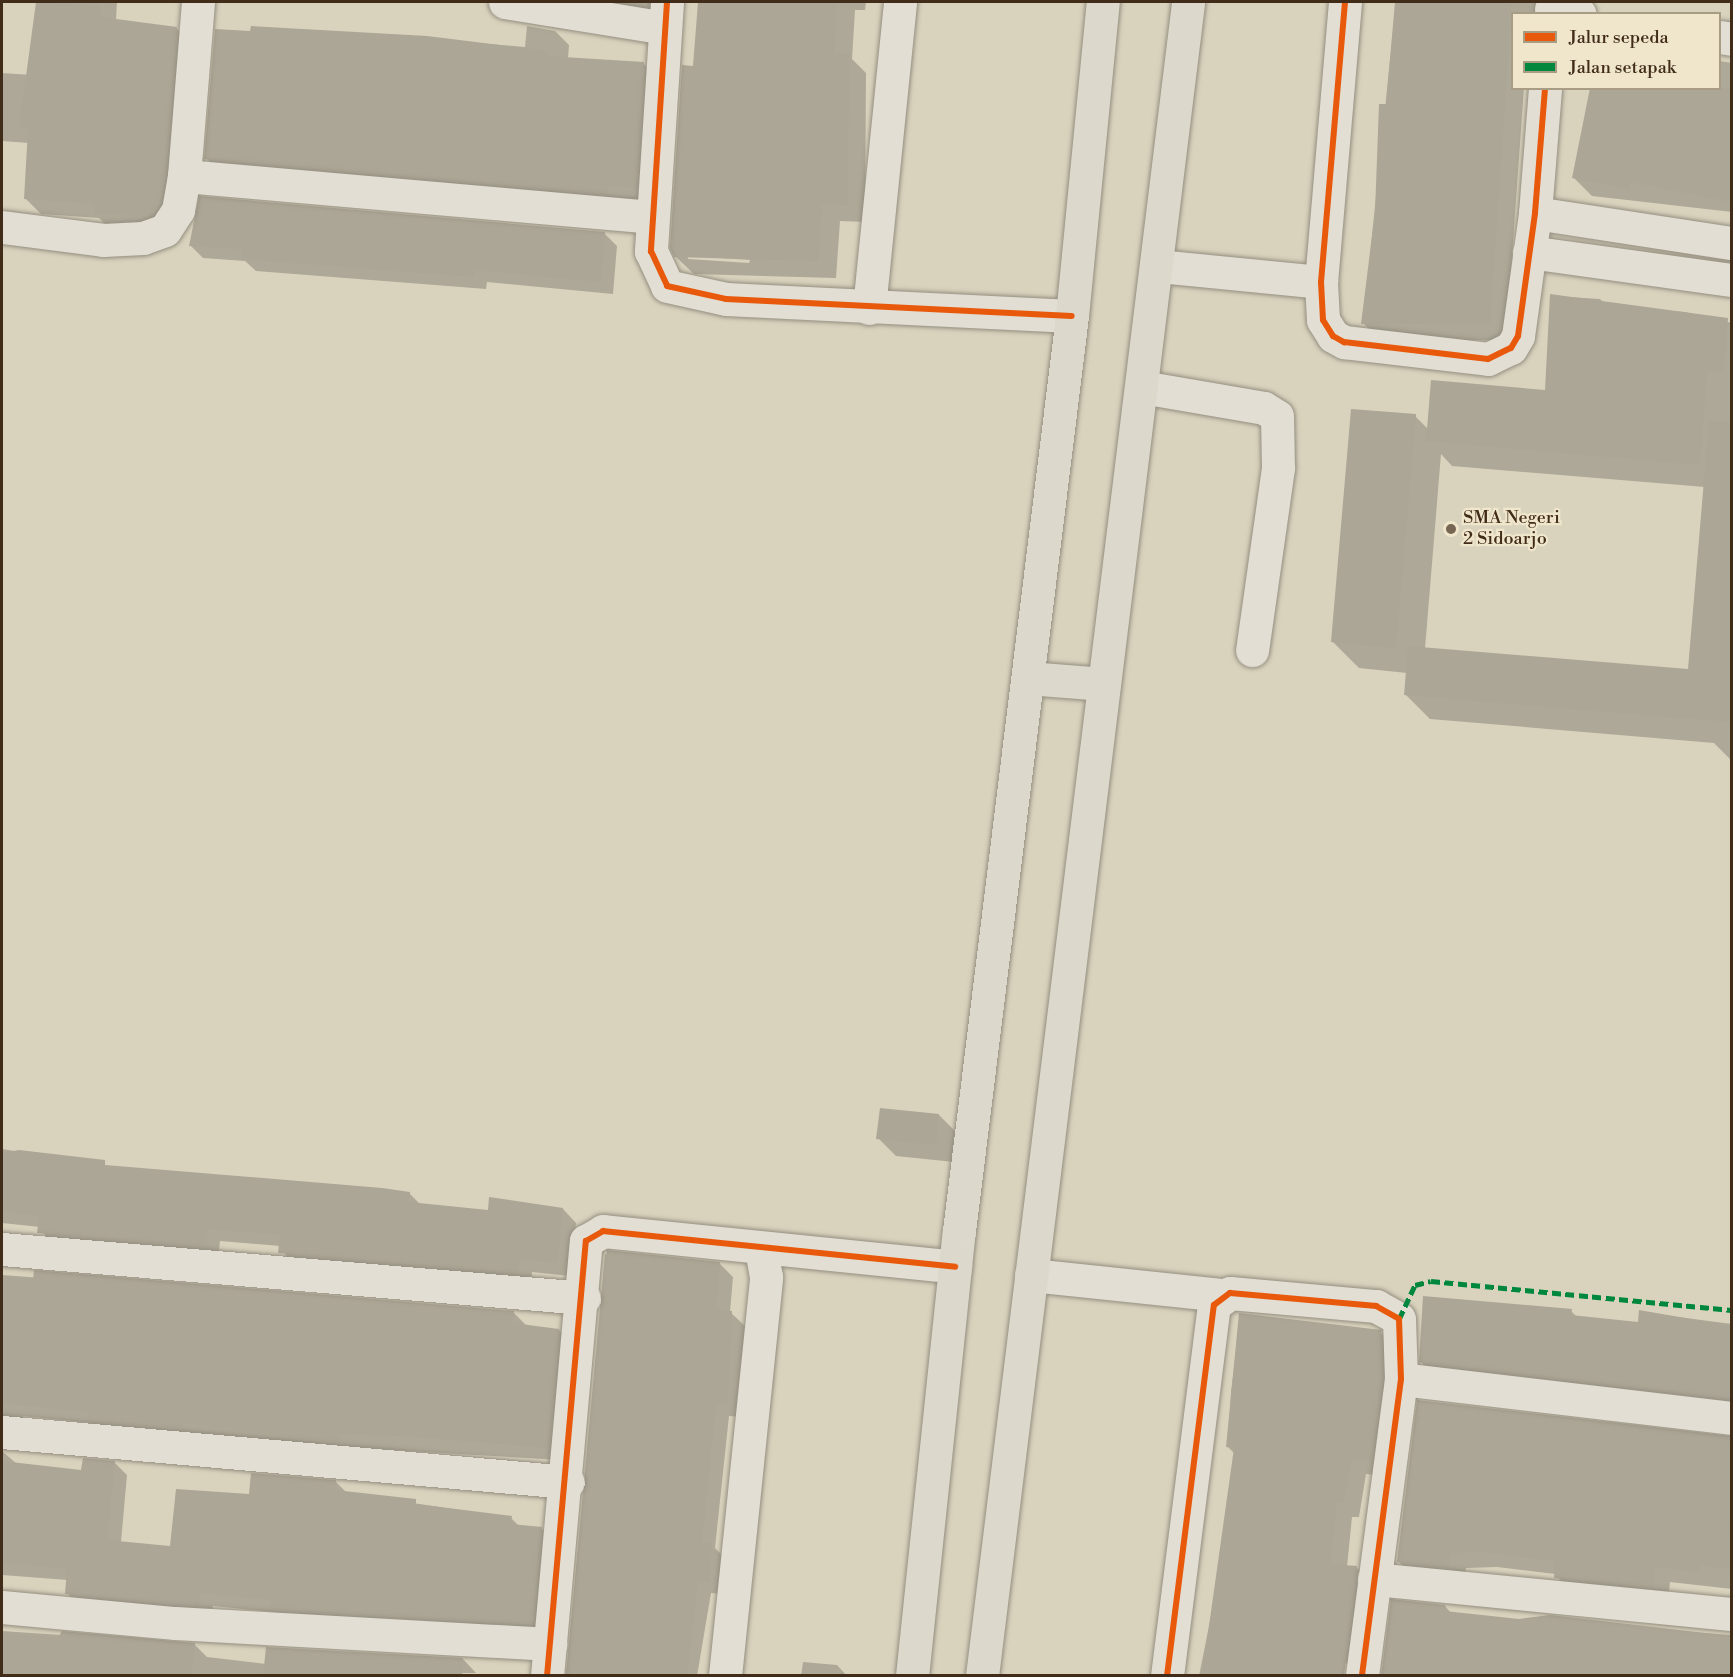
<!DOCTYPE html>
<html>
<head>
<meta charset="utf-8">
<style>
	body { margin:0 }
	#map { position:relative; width:1733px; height:1677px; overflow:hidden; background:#d9d3bd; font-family:"Libre Bodoni",serif }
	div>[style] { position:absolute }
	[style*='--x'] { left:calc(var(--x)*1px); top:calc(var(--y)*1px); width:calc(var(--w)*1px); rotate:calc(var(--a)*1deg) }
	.shadow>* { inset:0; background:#0003 }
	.building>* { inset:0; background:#aca696 }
	.roads { filter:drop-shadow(0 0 2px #948e80) drop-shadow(0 0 2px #948e80) }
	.minor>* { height:33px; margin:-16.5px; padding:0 16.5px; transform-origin:16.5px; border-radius:16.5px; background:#e2ded3 }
	.major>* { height:33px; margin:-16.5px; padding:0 16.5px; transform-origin:16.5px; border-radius:16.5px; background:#dcd9cc }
	.quiet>* { height:4.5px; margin-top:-2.25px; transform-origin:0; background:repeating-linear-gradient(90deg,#00873e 0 9px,transparent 0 13.5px) }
	.cycleway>* { height:6px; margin:-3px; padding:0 3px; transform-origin:3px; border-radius:3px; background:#e8590c }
	.dots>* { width:16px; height:16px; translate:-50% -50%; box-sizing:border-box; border:3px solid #efe6cc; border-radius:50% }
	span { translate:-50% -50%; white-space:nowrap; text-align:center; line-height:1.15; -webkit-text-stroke:4.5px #efe6cc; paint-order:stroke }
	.poi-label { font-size:18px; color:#412c1a }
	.left { translate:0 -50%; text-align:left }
	.frame { position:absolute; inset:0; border:3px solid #412c1a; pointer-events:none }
	.legend { position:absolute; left:1511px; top:12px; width:210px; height:78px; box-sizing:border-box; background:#efe6cc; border:2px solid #a99c85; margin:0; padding:8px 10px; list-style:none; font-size:18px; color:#412c1a }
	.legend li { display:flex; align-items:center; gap:12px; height:30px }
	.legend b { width:30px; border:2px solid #a99c85 }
</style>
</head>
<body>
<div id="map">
	<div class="shadow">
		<i style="clip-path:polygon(15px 2px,117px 2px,116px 20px,176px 28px,192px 44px,168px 230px,111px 230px,99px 218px,41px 214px,25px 198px,29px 143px,2px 141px,2px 73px,32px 75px,37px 3px)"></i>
		<i style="clip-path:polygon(580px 2px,660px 2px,658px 20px)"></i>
		<i style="clip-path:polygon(evenodd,701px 2px,866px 2px,865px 10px,855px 10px,852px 59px,866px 73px,865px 222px,840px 221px,836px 278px,694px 274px,675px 256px,701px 2px,688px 256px,750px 260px,749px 263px,688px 259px,688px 256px)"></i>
		<i style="clip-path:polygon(1396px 2px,1541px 2px,1540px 14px,1512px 14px,1512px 88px,1524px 88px,1506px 340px,1380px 341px,1363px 323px)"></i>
		<i style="clip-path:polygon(527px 26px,555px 31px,569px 45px,568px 59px,644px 64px,658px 78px,650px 201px,220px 172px,206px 158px,360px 33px,525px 47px)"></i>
		<i style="clip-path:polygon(1720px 61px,1732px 63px,1732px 212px,1592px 196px,1574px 178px,1720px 88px)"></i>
		<i style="clip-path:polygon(604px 233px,617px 246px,613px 294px,487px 282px,486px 289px,256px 271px,245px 261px,203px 258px,191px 246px)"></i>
		<i style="clip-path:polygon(evenodd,1552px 296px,1600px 299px,1607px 306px,1685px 312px,1732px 323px,1732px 761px,1714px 743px,1430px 719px,1405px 694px,1407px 673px,1359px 668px,1333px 642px,1415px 416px,1428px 429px,1546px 392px,1552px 296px,1441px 454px,1452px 466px,1705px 487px,1690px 671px,1425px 649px,1441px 454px)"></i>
		<i style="clip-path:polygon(939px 1115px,957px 1133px,954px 1162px,896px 1156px,878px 1138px)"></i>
		<i style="clip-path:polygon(2px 1149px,109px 1166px,409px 1193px,421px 1205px,489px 1211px,563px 1209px,576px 1223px,570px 1276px,532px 1272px,531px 1286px,293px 1266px,280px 1246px,220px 1241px,218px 1260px,52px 1246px,40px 1227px,2px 1223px)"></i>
		<i style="clip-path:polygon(605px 1254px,719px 1263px,733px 1277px,730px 1312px,745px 1326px,741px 1417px,729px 1416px,715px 1548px,725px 1558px,722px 1594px,711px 1593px,697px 1676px,566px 1676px)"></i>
		<i style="clip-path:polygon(2px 1275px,513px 1312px,527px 1326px,559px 1330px,572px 1343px,561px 1460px,101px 1433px,91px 1423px,23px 1416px,22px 1427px,2px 1436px)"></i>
		<i style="clip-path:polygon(1571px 1311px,1578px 1318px,1639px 1324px,1640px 1312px,1732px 1324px,1732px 1412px,1436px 1377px,1421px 1362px)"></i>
		<i style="clip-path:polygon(1241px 1314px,1380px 1332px,1396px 1347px,1387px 1476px,1366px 1474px,1359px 1517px,1352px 1517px,1347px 1567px,1357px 1568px,1372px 1583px,1362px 1665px,1342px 1663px,1340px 1676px,1199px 1676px,1226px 1541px,1235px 1454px,1228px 1447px,1231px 1392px)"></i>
		<i style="clip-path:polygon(1730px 1438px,1732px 1589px,1670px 1582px,1668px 1602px,1571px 1593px,1555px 1574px,1497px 1567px,1466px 1568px,1464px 1582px,1414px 1577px,1399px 1562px)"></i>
		<i style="clip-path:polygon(2px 1451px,17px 1464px,83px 1471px,114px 1462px,127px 1475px,121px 1542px,172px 1547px,251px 1496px,336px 1482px,347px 1493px,511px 1518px,519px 1526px,541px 1528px,554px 1541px,546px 1636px,284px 1622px,274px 1612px,213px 1606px,211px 1618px,80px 1607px,67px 1593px,68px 1580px,2px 1575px)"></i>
		<i style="clip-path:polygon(1445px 1606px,1451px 1613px,1519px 1620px,1732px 1635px,1732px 1676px,1386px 1676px)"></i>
		<i style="clip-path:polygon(2px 1631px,194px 1644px,207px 1657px,266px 1664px,463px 1659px,476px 1673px,2px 1676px)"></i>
		<i style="clip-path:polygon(803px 1662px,837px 1665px,847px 1676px,801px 1676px)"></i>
	</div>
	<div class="building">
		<i style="clip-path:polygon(36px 2px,101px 6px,101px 17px,177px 27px,165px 174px,153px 215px,94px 215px,95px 204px,24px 199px,28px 129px,19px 128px)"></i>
		<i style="clip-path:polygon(698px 2px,837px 2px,834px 53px,849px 54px,848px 205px,822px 204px,818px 261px,674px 257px,670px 248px,682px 65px,693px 66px)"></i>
		<i style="clip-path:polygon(1395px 2px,1512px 2px,1490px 323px,1361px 324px,1375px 212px,1379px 104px,1386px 104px)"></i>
		<i style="clip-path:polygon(251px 26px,427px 36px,548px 51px,547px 56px,644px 62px,636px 188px,608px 186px,607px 194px,204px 159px,215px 29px,250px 31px)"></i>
		<i style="clip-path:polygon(1590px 88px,1731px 88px,1731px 202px,1631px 182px,1629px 189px,1572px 178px)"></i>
		<i style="clip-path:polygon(199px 196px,605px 232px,601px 282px,475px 270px,474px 277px,242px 259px,242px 249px,189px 246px)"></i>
		<i style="clip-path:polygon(1550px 294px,1728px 318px,1724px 372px,1707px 371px,1700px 465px,1426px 441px,1431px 380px,1545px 390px)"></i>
		<i style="clip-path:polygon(1351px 409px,1416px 414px,1396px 648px,1331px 642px)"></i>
		<i style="clip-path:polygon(1709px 421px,1731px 422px,1731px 722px,1404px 695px,1408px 646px,1688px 669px)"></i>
		<i style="clip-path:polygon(880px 1108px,939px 1114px,936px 1145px,876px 1139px)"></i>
		<i style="clip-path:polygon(19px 1150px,105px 1160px,105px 1165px,382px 1188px,410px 1192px,409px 1202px,488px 1210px,489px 1197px,563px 1208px,558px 1263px,520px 1259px,518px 1274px,278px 1253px,280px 1235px,208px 1229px,206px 1247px,37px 1233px,39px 1216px,2px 1211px,2px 1153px)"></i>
		<i style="clip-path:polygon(607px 1250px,720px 1262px,716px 1309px,732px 1311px,728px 1405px,716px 1403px,702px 1542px,712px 1543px,709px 1582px,698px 1581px,687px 1676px,566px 1676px)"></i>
		<i style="clip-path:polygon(34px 1270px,514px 1311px,513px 1323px,559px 1329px,549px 1448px,404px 1436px,341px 1434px,340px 1443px,183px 1423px,183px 1428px,87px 1421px,87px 1412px,2px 1403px,2px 1276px,33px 1280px)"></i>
		<i style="clip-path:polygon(1423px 1296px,1572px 1309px,1571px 1315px,1638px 1322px,1639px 1310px,1731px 1326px,1731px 1399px,1419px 1362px)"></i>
		<i style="clip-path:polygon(1239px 1313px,1381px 1330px,1382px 1378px,1371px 1461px,1351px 1459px,1344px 1503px,1337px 1502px,1330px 1564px,1357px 1566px,1344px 1676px,1202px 1676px,1234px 1448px,1226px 1447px)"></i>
		<i style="clip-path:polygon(1417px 1400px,1731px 1436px,1729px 1569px,1700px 1565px,1700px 1572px,1655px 1567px,1653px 1587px,1554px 1578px,1555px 1561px,1481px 1552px,1451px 1553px,1449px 1568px,1397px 1562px)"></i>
		<i style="clip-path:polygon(83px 1458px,115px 1461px,107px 1540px,170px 1546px,176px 1489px,249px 1494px,251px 1473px,336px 1480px,335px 1490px,416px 1499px,416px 1504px,512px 1516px,511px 1524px,542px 1527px,533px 1623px,270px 1610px,271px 1600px,200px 1593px,199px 1606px,65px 1594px,67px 1569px,2px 1562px,2px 1461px,81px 1470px)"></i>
		<i style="clip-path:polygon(1391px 1599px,1445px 1605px,1445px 1611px,1519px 1619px,1550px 1615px,1731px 1636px,1731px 1676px,1381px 1676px)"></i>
		<i style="clip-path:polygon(62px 1631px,195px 1643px,191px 1676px,2px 1676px,2px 1632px,58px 1638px)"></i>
		<i style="clip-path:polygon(266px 1647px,463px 1658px,462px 1676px,263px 1676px)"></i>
	</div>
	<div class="roads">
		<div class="minor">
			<i style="--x:505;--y:2;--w:162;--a:9.2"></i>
			<i style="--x:667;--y:2;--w:250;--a:93.7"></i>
			<i style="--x:651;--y:251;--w:38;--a:65"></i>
			<i style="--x:667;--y:286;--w:60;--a:12.4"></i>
			<i style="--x:726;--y:299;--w:346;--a:2.8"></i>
			<i style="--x:1345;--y:2;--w:281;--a:94.9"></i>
			<i style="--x:1321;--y:282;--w:38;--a:87"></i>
			<i style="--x:1323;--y:320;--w:19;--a:58"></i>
			<i style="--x:1333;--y:336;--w:13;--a:29"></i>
			<i style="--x:1344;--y:342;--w:145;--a:6.7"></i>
			<i style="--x:1488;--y:359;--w:25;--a:-26"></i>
			<i style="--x:1511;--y:348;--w:14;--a:-60"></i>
			<i style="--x:1518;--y:336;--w:124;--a:-82.1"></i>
			<i style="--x:1535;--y:213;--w:125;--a:-85.4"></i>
			<i style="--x:1551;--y:9;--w:29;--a:10"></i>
			<i style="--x:1720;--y:37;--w:12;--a:9"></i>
			<i style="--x:184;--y:176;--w:470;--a:5"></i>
			<i style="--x:1535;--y:213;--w:199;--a:8.7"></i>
			<i style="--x:2;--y:227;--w:102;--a:7.3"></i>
			<i style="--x:103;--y:240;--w:40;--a:-2.9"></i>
			<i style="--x:143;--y:238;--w:23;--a:-20"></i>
			<i style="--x:165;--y:230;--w:24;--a:-57"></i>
			<i style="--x:178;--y:210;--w:35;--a:-80"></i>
			<i style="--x:184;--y:176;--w:175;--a:-85.4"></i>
			<i style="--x:1529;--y:252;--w:205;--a:7.9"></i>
			<i style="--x:1158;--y:266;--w:164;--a:5.6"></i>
			<i style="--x:869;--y:308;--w:308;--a:-84.2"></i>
			<i style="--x:1142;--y:387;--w:124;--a:9.8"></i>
			<i style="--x:1264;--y:408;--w:15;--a:32"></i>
			<i style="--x:1277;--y:416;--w:52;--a:88.9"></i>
			<i style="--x:1278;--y:468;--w:184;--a:98.1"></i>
			<i style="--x:2;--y:1249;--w:584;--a:4.81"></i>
			<i style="--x:1031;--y:1275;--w:191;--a:6"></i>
			<i style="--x:1401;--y:1379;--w:333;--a:6.7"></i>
			<i style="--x:2;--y:1432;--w:568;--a:5.05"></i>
			<i style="--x:1374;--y:1579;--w:360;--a:5.6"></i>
			<i style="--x:2;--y:1607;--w:174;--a:5.3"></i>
			<i style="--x:175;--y:1623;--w:376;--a:3.2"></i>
			<i style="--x:547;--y:1676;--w:437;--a:-84.9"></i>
			<i style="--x:586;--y:1241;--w:20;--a:-30"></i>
			<i style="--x:603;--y:1231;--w:354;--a:5.8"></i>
			<i style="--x:725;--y:1676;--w:401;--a:-84.1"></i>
			<i style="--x:766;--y:1277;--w:29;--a:-100"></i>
			<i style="--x:1167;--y:1676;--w:374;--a:-82.8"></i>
			<i style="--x:1214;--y:1305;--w:20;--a:-37"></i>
			<i style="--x:1230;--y:1293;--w:147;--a:5.1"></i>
			<i style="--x:1376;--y:1306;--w:26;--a:29"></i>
			<i style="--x:1399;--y:1319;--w:60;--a:88.1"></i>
			<i style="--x:1401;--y:1379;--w:300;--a:97.5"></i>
		</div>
		<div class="major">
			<i style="--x:1028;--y:678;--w:76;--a:4.5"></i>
			<i style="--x:912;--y:1676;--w:447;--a:-84"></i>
			<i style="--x:959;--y:1231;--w:922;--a:-82.96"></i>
			<i style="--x:1072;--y:316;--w:316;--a:-84.4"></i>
			<i style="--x:982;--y:1676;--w:1687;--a:-82.98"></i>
		</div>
	</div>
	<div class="quiet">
		<i style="--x:1399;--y:1319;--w:38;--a:-65"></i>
		<i style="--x:1415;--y:1285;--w:16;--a:-14"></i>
		<i style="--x:1431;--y:1281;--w:302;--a:5.5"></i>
	</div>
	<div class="cycleway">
		<i style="--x:667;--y:2;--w:250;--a:93.7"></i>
		<i style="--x:651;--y:251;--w:38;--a:65"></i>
		<i style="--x:667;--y:286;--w:60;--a:12.4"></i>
		<i style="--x:726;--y:299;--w:346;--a:2.8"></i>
		<i style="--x:1345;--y:2;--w:281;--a:94.9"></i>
		<i style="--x:1321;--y:282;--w:38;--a:87"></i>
		<i style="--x:1323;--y:320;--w:19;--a:58"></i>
		<i style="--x:1333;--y:336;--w:13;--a:29"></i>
		<i style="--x:1344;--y:342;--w:145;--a:6.7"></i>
		<i style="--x:1488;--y:359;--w:25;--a:-26"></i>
		<i style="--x:1511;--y:348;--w:14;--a:-60"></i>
		<i style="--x:1518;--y:336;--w:124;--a:-82.1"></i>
		<i style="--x:1535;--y:213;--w:125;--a:-85.4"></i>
		<i style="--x:547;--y:1676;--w:437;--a:-84.9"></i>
		<i style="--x:586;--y:1241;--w:20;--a:-30"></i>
		<i style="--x:603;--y:1231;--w:354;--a:5.8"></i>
		<i style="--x:1167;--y:1676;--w:374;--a:-82.8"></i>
		<i style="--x:1214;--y:1305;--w:20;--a:-37"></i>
		<i style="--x:1230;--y:1293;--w:147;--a:5.1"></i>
		<i style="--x:1376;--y:1306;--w:26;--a:29"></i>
		<i style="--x:1399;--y:1319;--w:60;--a:88.1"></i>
		<i style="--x:1401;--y:1379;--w:300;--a:97.5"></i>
	</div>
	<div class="dots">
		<i style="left:1451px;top:529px;background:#766653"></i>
	</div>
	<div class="poi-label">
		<span class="left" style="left:1463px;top:529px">SMA Negeri<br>2 Sidoarjo</span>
	</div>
	<div class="frame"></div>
	<ul class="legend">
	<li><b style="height:8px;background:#e8590c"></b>Jalur sepeda</li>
	<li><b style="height:8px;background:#00873e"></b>Jalan setapak</li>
	</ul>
</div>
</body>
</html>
